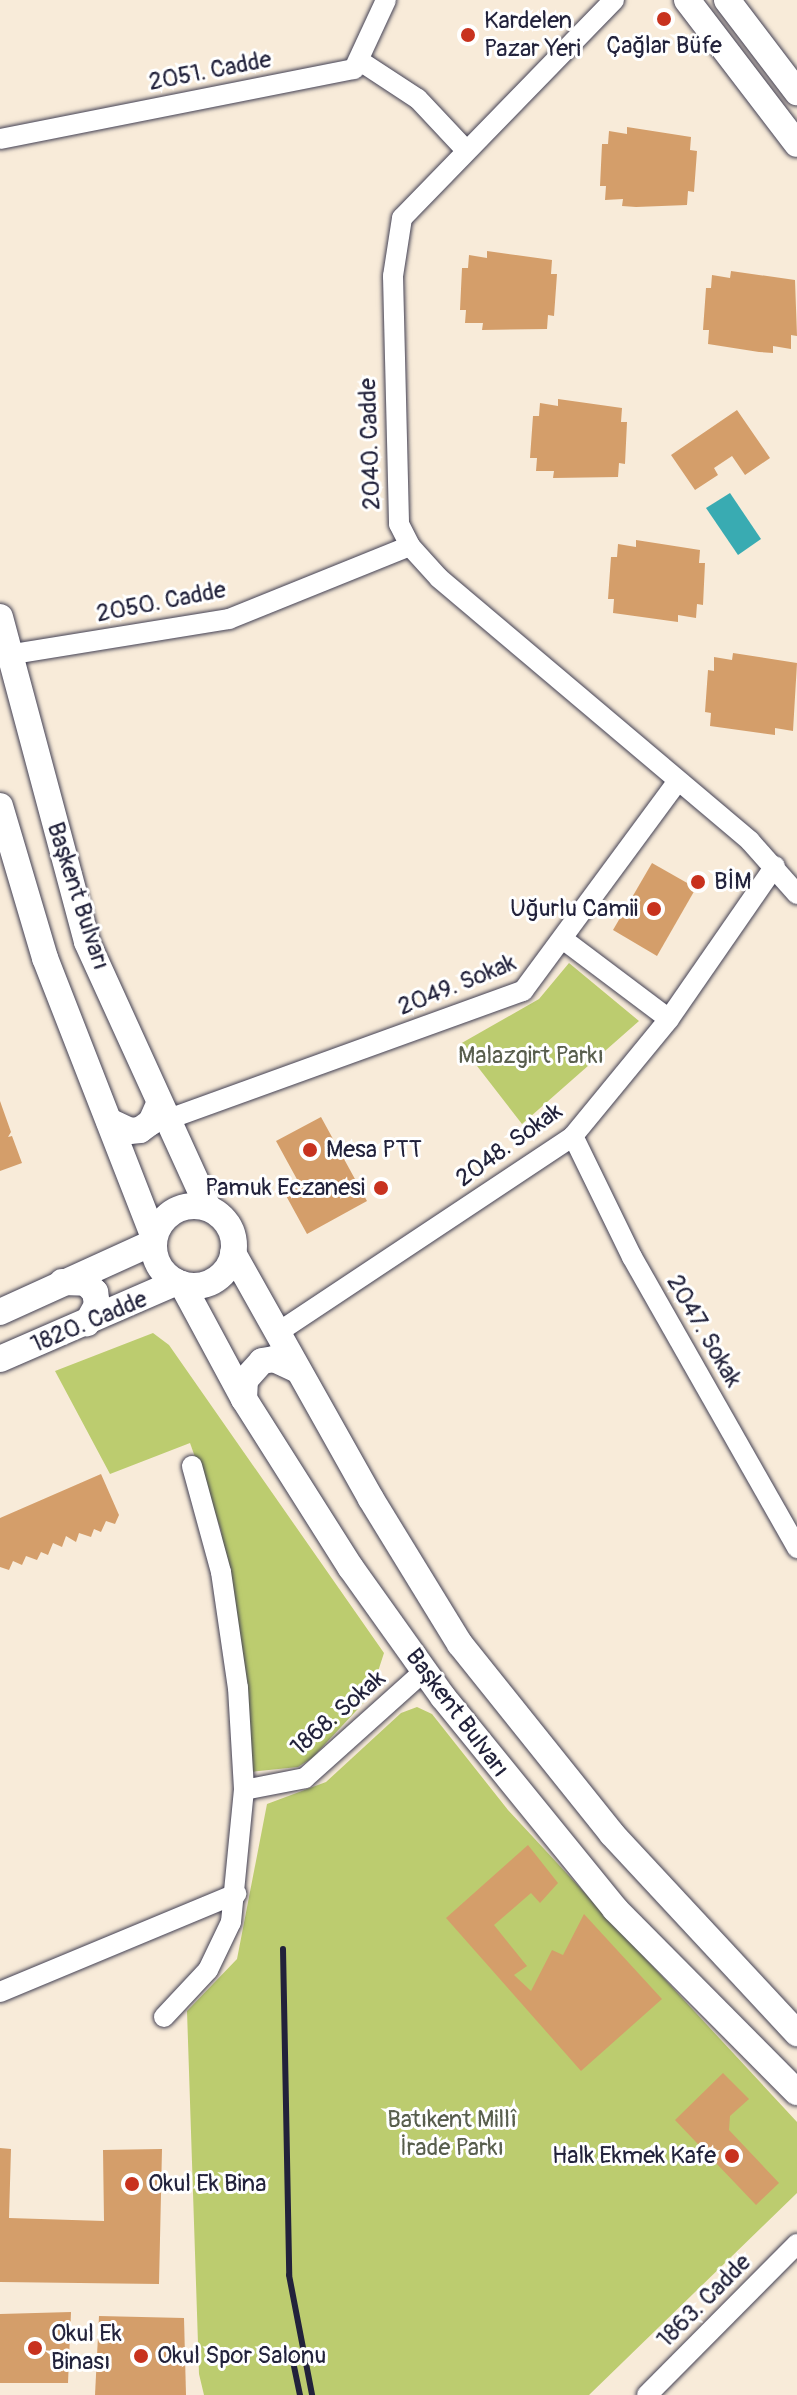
<!DOCTYPE html>
<html>
<head>
<meta charset="utf-8">
<style>
	body { margin:0 }
	#map { position:relative; width:797px; height:2395px; overflow:hidden; background:#f8ebd9; font-family:Pangolin,sans-serif }
	div>[style] { position:absolute }
	[style*='--x'] { left:calc(var(--x)*1px); top:calc(var(--y)*1px); width:calc(var(--w)*1px); rotate:calc(var(--a)*1deg) }
	.green>* { inset:0; background:#bccc6f }
	.water>* { inset:0; background:#39abb2 }
	.building>* { inset:0; background:#d49e6a }
	.roads { filter:drop-shadow(0 0 2px #424053) drop-shadow(0 0 2px #424053) }
	.minor>* { height:20px; margin:-10px; padding:0 10px; transform-origin:10px; border-radius:10px; background:#fff }
	.major>* { height:26px; margin:-13px; padding:0 13px; transform-origin:13px; border-radius:13px; background:#fff }
	.major>.ring { margin:-13px; padding:0; box-sizing:content-box; background:none; border:26px solid #fff; border-radius:50% }
	.rail>* { height:6px; margin:-3px; padding:0 3px; transform-origin:3px; border-radius:3px; background:#22223b }
	.dots>* { width:22px; height:22px; translate:-50% -50%; box-sizing:border-box; border:4px solid #fff; border-radius:50% }
	span { translate:-50% -50%; white-space:nowrap; text-align:center; line-height:1.15; -webkit-text-stroke:6px #fff; paint-order:stroke }
	.poi-label { font-size:24px; color:#22223b }
	.left { translate:0 -50%; text-align:left }
	.right { translate:-100% -50%; text-align:right }
	.street-label { font-size:24px; color:#22223b }
	.park-label { font-size:24px; color:#585e4d }
</style>
</head>
<body>
<div id="map">
	<div class="green">
		<i style="clip-path:polygon(569px 963px,639px 1021px,522px 1124px,460px 1044px,539px 999px)"></i>
		<i style="clip-path:polygon(153px 1333px,169px 1345px,384px 1653px,370px 1696px,312px 1758px,298px 1767px,250px 1772px,221px 1530px,190px 1443px,110px 1474px,55px 1371px)"></i>
		<i style="clip-path:polygon(417px 1707px,432px 1714px,508px 1810px,797px 2122px,797px 2193px,589px 2395px,204px 2395px,199px 2374px,187px 2011px,237px 1959px,267px 1804px,326px 1782px,401px 1713px)"></i>
	</div>
	<div class="water">
		<i style="clip-path:polygon(730px 493px,761px 539px,738px 555px,706px 508px)"></i>
	</div>
	<div class="building">
		<i style="clip-path:polygon(627px 127px,691px 137px,690px 150px,697px 151px,694px 192px,688px 191px,687px 205px,636px 207px,622px 206px,623px 199px,605px 200px,606px 186px,600px 186px,602px 144px,608px 144px,609px 131px,627px 134px)"></i>
		<i style="clip-path:polygon(487px 251px,552px 260px,551px 274px,557px 274px,554px 316px,548px 315px,547px 329px,482px 330px,483px 323px,465px 323px,466px 310px,460px 310px,462px 268px,468px 268px,469px 255px,487px 258px)"></i>
		<i style="clip-path:polygon(731px 271px,795px 280px,797px 336px,791px 335px,791px 349px,773px 346px,773px 353px,759px 352px,708px 344px,709px 330px,703px 330px,706px 288px,711px 288px,712px 275px,730px 278px)"></i>
		<i style="clip-path:polygon(558px 399px,622px 408px,621px 422px,627px 422px,625px 464px,619px 463px,618px 477px,553px 478px,554px 471px,536px 471px,537px 458px,530px 458px,533px 416px,539px 416px,540px 403px,558px 406px)"></i>
		<i style="clip-path:polygon(737px 410px,770px 458px,745px 475px,732px 456px,714px 468px,718px 475px,695px 490px,671px 455px)"></i>
		<i style="clip-path:polygon(636px 540px,700px 550px,699px 563px,705px 563px,703px 605px,697px 604px,696px 618px,678px 615px,678px 622px,613px 613px,614px 599px,608px 599px,611px 557px,617px 557px,618px 544px,636px 547px)"></i>
		<i style="clip-path:polygon(733px 653px,797px 663px,793px 731px,775px 728px,775px 735px,710px 726px,711px 713px,705px 712px,708px 670px,714px 671px,714px 657px,732px 660px)"></i>
		<i style="clip-path:polygon(652px 863px,696px 888px,657px 956px,613px 930px)"></i>
		<i style="clip-path:polygon(0 1101px,11px 1132px,8px 1137px,12px 1136px,22px 1163px,0 1171px)"></i>
		<i style="clip-path:polygon(321px 1117px,367px 1201px,307px 1234px,284px 1192px,299px 1183px,276px 1141px)"></i>
		<i style="clip-path:polygon(101px 1474px,119px 1515px,115px 1524px,106px 1521px,101px 1532px,94px 1529px,91px 1537px,79px 1533px,76px 1542px,66px 1536px,62px 1547px,53px 1543px,48px 1555px,41px 1552px,37px 1560px,26px 1556px,22px 1565px,13px 1561px,9px 1570px,0 1567px,0 1518px)"></i>
		<i style="clip-path:polygon(528px 1845px,558px 1883px,540px 1903px,531px 1893px,494px 1925px,527px 1966px,514px 1975px,531px 1991px,552px 1950px,563px 1955px,584px 1914px,662px 1999px,581px 2071px,446px 1918px)"></i>
		<i style="clip-path:polygon(723px 2073px,749px 2099px,730px 2116px,729px 2130px,779px 2183px,756px 2205px,675px 2120px)"></i>
		<i style="clip-path:polygon(0 2148px,11px 2149px,9px 2218px,104px 2221px,103px 2150px,162px 2149px,159px 2284px,0 2282px)"></i>
		<i style="clip-path:polygon(71px 2312px,68px 2383px,0 2383px,0 2314px)"></i>
		<i style="clip-path:polygon(99px 2316px,184px 2318px,186px 2395px,95px 2395px)"></i>
	</div>
	<div class="roads">
		<div class="minor">
			<i style="--x:614;--y:0;--w:304;--a:134.2"></i>
			<i style="--x:402;--y:218;--w:59;--a:98.8"></i>
			<i style="--x:393;--y:276;--w:248;--a:88.6"></i>
			<i style="--x:399;--y:524;--w:25;--a:63"></i>
			<i style="--x:410;--y:546;--w:43;--a:47.8"></i>
			<i style="--x:439;--y:578;--w:407;--a:40.2"></i>
			<i style="--x:750;--y:841;--w:71;--a:48.4"></i>
			<i style="--x:360;--y:61;--w:69;--a:33.2"></i>
			<i style="--x:418;--y:99;--w:69;--a:46.8"></i>
			<i style="--x:0;--y:139;--w:361;--a:-11.2"></i>
			<i style="--x:354;--y:69;--w:76;--a:-65.1"></i>
			<i style="--x:7;--y:655;--w:225;--a:-9.2"></i>
			<i style="--x:229;--y:619;--w:195;--a:-22"></i>
			<i style="--x:564;--y:940;--w:131;--a:37"></i>
			<i style="--x:166;--y:1120;--w:380;--a:-19.9"></i>
			<i style="--x:523;--y:991;--w:261;--a:-53.6"></i>
			<i style="--x:573;--y:1136;--w:135;--a:64"></i>
			<i style="--x:632;--y:1257;--w:335;--a:60.4"></i>
			<i style="--x:277;--y:1333;--w:356;--a:-33.6"></i>
			<i style="--x:573;--y:1136;--w:151;--a:-50.6"></i>
			<i style="--x:669;--y:1019;--w:186;--a:-55.3"></i>
			<i style="--x:192;--y:1466;--w:110;--a:74.7"></i>
			<i style="--x:221;--y:1572;--w:117;--a:81.7"></i>
			<i style="--x:238;--y:1688;--w:102;--a:86.6"></i>
			<i style="--x:0;--y:1992;--w:256;--a:-22.6"></i>
			<i style="--x:164;--y:2017;--w:64;--a:-46.9"></i>
			<i style="--x:208;--y:1970;--w:53;--a:-64.4"></i>
			<i style="--x:231;--y:1922;--w:133;--a:-84.4"></i>
			<i style="--x:244;--y:1790;--w:62;--a:-11.1"></i>
			<i style="--x:305;--y:1778;--w:159;--a:-41.9"></i>
			<i style="--x:647;--y:2395;--w:213;--a:-45.2"></i>
		</div>
		<div class="major">
			<i style="--x:687;--y:0;--w:181;--a:52.6"></i>
			<i style="--x:727;--y:0;--w:116;--a:52.7"></i>
			<i style="--x:0;--y:617;--w:336;--a:75"></i>
			<i style="--x:87;--y:942;--w:292;--a:65.5"></i>
			<i style="--x:0;--y:806;--w:159;--a:73.5"></i>
			<i style="--x:45;--y:958;--w:300;--a:68.7"></i>
			<i style="--x:109;--y:1121;--w:23;--a:25"></i>
			<i style="--x:130;--y:1131;--w:10;--a:-6"></i>
			<i style="--x:140;--y:1130;--w:14;--a:-36"></i>
			<i style="--x:151;--y:1122;--w:20;--a:-66"></i>
			<i class="ring" style="left:154px;top:1206px;width:54px;height:54px"></i>
			<i style="--x:233;--y:1253;--w:282;--a:60.7"></i>
			<i style="--x:371;--y:1499;--w:170;--a:58.5"></i>
			<i style="--x:460;--y:1644;--w:243;--a:51.3"></i>
			<i style="--x:612;--y:1834;--w:272;--a:47.1"></i>
			<i style="--x:62;--y:1282;--w:24;--a:2"></i>
			<i style="--x:86;--y:1283;--w:13;--a:45"></i>
			<i style="--x:95;--y:1292;--w:13;--a:81"></i>
			<i style="--x:97;--y:1305;--w:21;--a:119"></i>
			<i style="--x:182;--y:1284;--w:131;--a:61.7"></i>
			<i style="--x:244;--y:1399;--w:200;--a:57.7"></i>
			<i style="--x:351;--y:1568;--w:158;--a:54.5"></i>
			<i style="--x:443;--y:1697;--w:273;--a:50.9"></i>
			<i style="--x:615;--y:1909;--w:258;--a:45.2"></i>
			<i style="--x:0;--y:1312;--w:169;--a:-24.4"></i>
			<i style="--x:0;--y:1359;--w:193;--a:-23.5"></i>
			<i style="--x:244;--y:1399;--w:19;--a:-87"></i>
			<i style="--x:245;--y:1380;--w:25;--a:-48"></i>
			<i style="--x:262;--y:1361;--w:12;--a:-9"></i>
			<i style="--x:274;--y:1359;--w:26;--a:25"></i>
		</div>
	</div>
	<div class="rail">
		<i style="--x:283;--y:1949;--w:326;--a:88.9"></i>
		<i style="--x:289;--y:2275;--w:122;--a:79.1"></i>
		<i style="--x:291;--y:2352;--w:44;--a:78.2"></i>
	</div>
	<div class="dots">
		<i style="left:664px;top:19px;background:#c8321e"></i>
		<i style="left:468px;top:35px;background:#c8321e"></i>
		<i style="left:698px;top:882px;background:#c8321e"></i>
		<i style="left:654px;top:909px;background:#c8321e"></i>
		<i style="left:310px;top:1150px;background:#c8321e"></i>
		<i style="left:381px;top:1188px;background:#c8321e"></i>
		<i style="left:732px;top:2156px;background:#c8321e"></i>
		<i style="left:132px;top:2184px;background:#c8321e"></i>
		<i style="left:35px;top:2348px;background:#c8321e"></i>
		<i style="left:141px;top:2356px;background:#c8321e"></i>
	</div>
	<div class="poi-label">
		<span class="left" style="left:484px;top:35px">Kardelen<br>Pazar Yeri</span>
		<span style="left:664px;top:46px">Çağlar Büfe</span>
		<span class="left" style="left:714px;top:882px">BİM</span>
		<span class="right" style="left:638px;top:909px">Uğurlu Camii</span>
		<span class="left" style="left:326px;top:1150px">Mesa PTT</span>
		<span class="right" style="left:365px;top:1188px">Pamuk Eczanesi</span>
		<span class="right" style="left:716px;top:2156px">Halk Ekmek Kafe</span>
		<span class="left" style="left:148px;top:2184px">Okul Ek Bina</span>
		<span class="left" style="left:51px;top:2348px">Okul Ek<br>Binası</span>
		<span class="left" style="left:157px;top:2356px">Okul Spor Salonu</span>
	</div>
	<div class="street-label">
		<span style="left:210px;top:71px;rotate:-11deg">2051. Cadde</span>
		<span style="left:370px;top:444px;rotate:-92deg">2040. Cadde</span>
		<span style="left:161px;top:602px;rotate:-11deg">2050. Cadde</span>
		<span style="left:78px;top:896px;rotate:72deg">Başkent Bulvarı</span>
		<span style="left:457px;top:985px;rotate:-22deg">2049. Sokak</span>
		<span style="left:509px;top:1145px;rotate:-36deg">2048. Sokak</span>
		<span style="left:89px;top:1322px;rotate:-23deg">1820. Cadde</span>
		<span style="left:704px;top:1331px;rotate:60deg">2047. Sokak</span>
		<span style="left:338px;top:1713px;rotate:-41deg">1868. Sokak</span>
		<span style="left:457px;top:1713px;rotate:53deg">Başkent Bulvarı</span>
		<span style="left:704px;top:2301px;rotate:-45deg">1863. Cadde</span>
	</div>
	<div class="park-label">
		<span style="left:531px;top:1056px">Malazgirt Parkı</span>
		<span style="left:452px;top:2134px">Batıkent Millî<br>İrade Parkı</span>
	</div>
</div>
</body>
</html>
